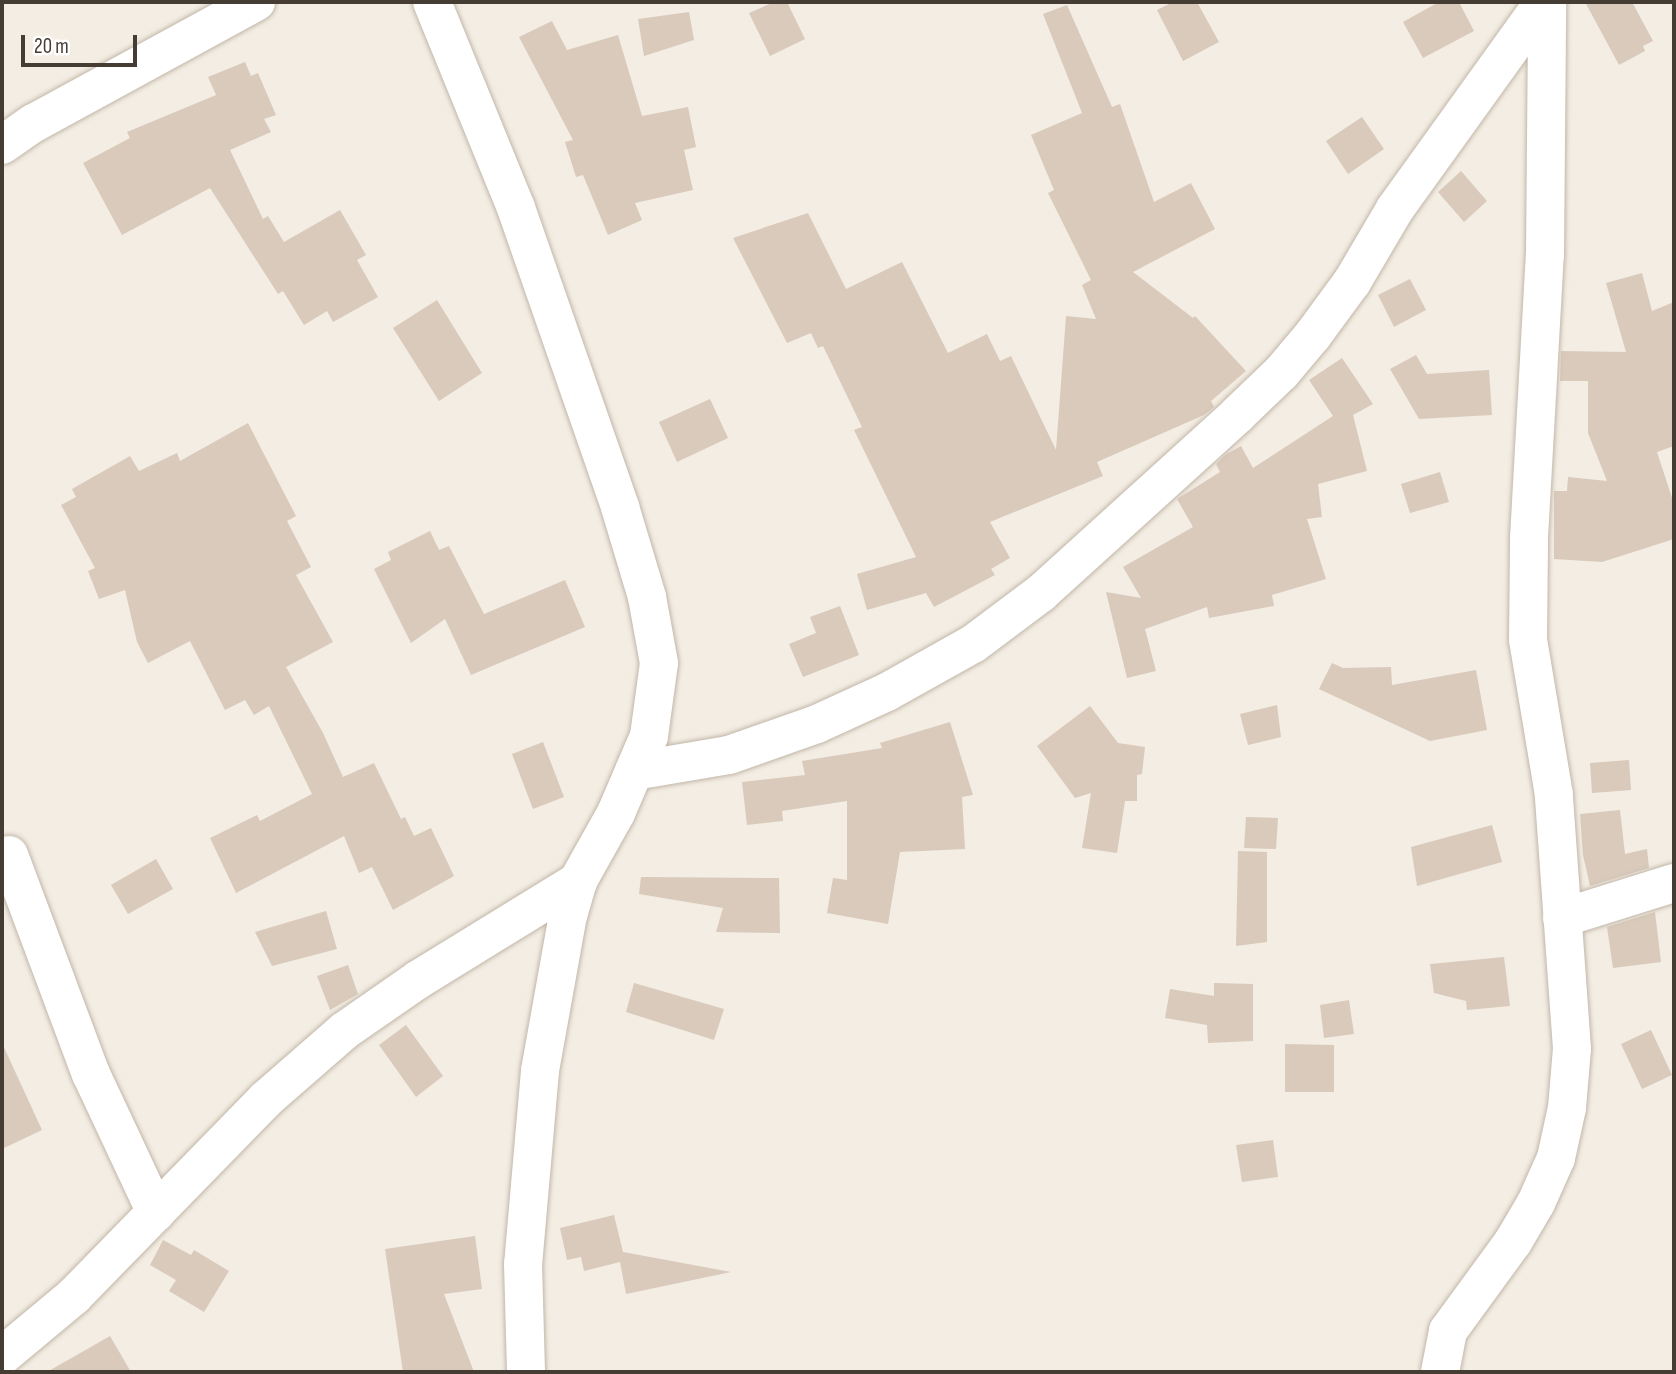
<!DOCTYPE html>
<html>
<head>
<meta charset="utf-8">
<style>
	body { margin:0 }
	#map { position:relative; width:1676px; height:1374px; overflow:hidden; background:#f3ede3; font-family:"Sofia Sans Condensed",sans-serif }
	div>[style] { position:absolute }
	[style*='--x'] { left:calc(var(--x)*1px); top:calc(var(--y)*1px); width:calc(var(--w)*1px); rotate:calc(var(--a)*1deg) }
	.building>* { inset:0; background:#d9cabb }
	.roads { filter:drop-shadow(0 0 2px #c2b6a8) drop-shadow(0 0 2px #c2b6a8) }
	.minor>* { height:38px; margin:-19px; padding:0 19px; transform-origin:19px; border-radius:19px; background:#fff }
	span { translate:-50% -50%; white-space:nowrap; text-align:center; line-height:1.15; -webkit-text-stroke:7px #fff; paint-order:stroke }
	.frame { position:absolute; inset:0; border:4px solid #453c33; pointer-events:none }
	.scale { position:absolute; left:21px; top:35px; width:116px; height:32px; box-sizing:border-box; border:4px solid #453c33; border-top:0; padding-left:9px; font-size:21px; line-height:24px; white-space:nowrap; color:#453c33; -webkit-text-stroke:5px #fff; paint-order:stroke }
</style>
</head>
<body>
<div id="map">
	<div class="building">
		<i style="clip-path:polygon(774px 2px,787px 2px,805px 39px,770px 56px,749px 13px)"></i>
		<i style="clip-path:polygon(1173px 2px,1197px 2px,1219px 42px,1183px 61px,1157px 10px)"></i>
		<i style="clip-path:polygon(1439px 2px,1459px 2px,1474px 31px,1423px 58px,1403px 22px)"></i>
		<i style="clip-path:polygon(1585px 2px,1632px 2px,1653px 41px,1643px 46px,1645px 51px,1619px 65px)"></i>
		<i style="clip-path:polygon(1067px 5px,1112px 107px,1120px 104px,1154px 202px,1191px 183px,1215px 229px,1133px 272px,1193px 318px,1195px 316px,1246px 371px,1211px 401px,1214px 407px,1204px 415px,1097px 462px,1103px 476px,990px 522px,1010px 558px,991px 569px,995px 575px,934px 607px,926px 593px,867px 610px,857px 574px,916px 557px,854px 430px,862px 427px,823px 346px,818px 348px,811px 333px,787px 343px,733px 238px,808px 213px,846px 289px,902px 262px,948px 353px,987px 334px,1000px 361px,1011px 356px,1056px 450px,1066px 316px,1096px 319px,1082px 285px,1091px 280px,1048px 193px,1054px 190px,1031px 135px,1082px 113px,1043px 14px)"></i>
		<i style="clip-path:polygon(689px 12px,694px 40px,644px 56px,638px 19px)"></i>
		<i style="clip-path:polygon(552px 21px,567px 50px,618px 35px,642px 116px,688px 107px,696px 147px,684px 150px,693px 190px,635px 203px,642px 220px,608px 235px,583px 175px,576px 177px,565px 142px,573px 140px,519px 37px)"></i>
		<i style="clip-path:polygon(245px 62px,251px 76px,258px 73px,276px 115px,264px 119px,271px 132px,230px 150px,263px 219px,268px 216px,284px 242px,340px 210px,366px 255px,357px 260px,378px 297px,333px 322px,327px 311px,304px 325px,283px 291px,278px 294px,210px 188px,122px 235px,83px 163px,130px 138px,127px 132px,216px 95px,208px 77px)"></i>
		<i style="clip-path:polygon(1362px 117px,1384px 149px,1348px 174px,1326px 141px)"></i>
		<i style="clip-path:polygon(1461px 171px,1487px 201px,1464px 222px,1438px 192px)"></i>
		<i style="clip-path:polygon(1642px 273px,1652px 311px,1674px 302px,1674px 446px,1657px 452px,1674px 504px,1674px 539px,1602px 562px,1554px 559px,1554px 491px,1567px 491px,1568px 477px,1607px 481px,1588px 433px,1588px 381px,1560px 381px,1561px 351px,1626px 352px,1606px 283px)"></i>
		<i style="clip-path:polygon(1410px 279px,1426px 310px,1394px 327px,1378px 295px)"></i>
		<i style="clip-path:polygon(437px 300px,482px 373px,439px 401px,393px 328px)"></i>
		<i style="clip-path:polygon(1416px 355px,1427px 374px,1489px 370px,1492px 415px,1419px 419px,1390px 369px)"></i>
		<i style="clip-path:polygon(1342px 358px,1373px 404px,1353px 415px,1367px 471px,1318px 484px,1322px 517px,1307px 519px,1326px 579px,1272px 595px,1274px 606px,1209px 618px,1207px 607px,1145px 629px,1156px 671px,1127px 678px,1106px 592px,1141px 598px,1123px 567px,1193px 527px,1177px 499px,1220px 472px,1216px 464px,1225px 455px,1241px 446px,1253px 468px,1333px 416px,1309px 380px)"></i>
		<i style="clip-path:polygon(710px 399px,728px 438px,677px 462px,659px 422px)"></i>
		<i style="clip-path:polygon(248px 423px,296px 516px,287px 521px,311px 567px,296px 575px,333px 642px,286px 667px,323px 733px,343px 777px,374px 763px,401px 819px,405px 817px,414px 836px,431px 828px,454px 876px,393px 910px,372px 867px,359px 873px,344px 836px,236px 893px,210px 838px,257px 815px,260px 821px,312px 794px,269px 706px,254px 715px,245px 700px,225px 710px,190px 641px,148px 663px,137px 642px,125px 590px,99px 599px,88px 571px,95px 568px,61px 505px,76px 497px,72px 489px,130px 456px,139px 471px,177px 453px,180px 461px)"></i>
		<i style="clip-path:polygon(1440px 472px,1449px 502px,1410px 513px,1401px 484px)"></i>
		<i style="clip-path:polygon(430px 531px,439px 550px,449px 546px,484px 614px,565px 580px,585px 627px,471px 675px,445px 619px,411px 643px,374px 569px,391px 560px,388px 552px)"></i>
		<i style="clip-path:polygon(840px 606px,859px 655px,803px 677px,789px 644px,816px 633px,810px 617px)"></i>
		<i style="clip-path:polygon(1332px 663px,1343px 668px,1391px 667px,1392px 685px,1476px 670px,1487px 730px,1430px 741px,1319px 689px)"></i>
		<i style="clip-path:polygon(1277px 705px,1281px 737px,1248px 745px,1240px 714px)"></i>
		<i style="clip-path:polygon(1090px 706px,1118px 743px,1145px 747px,1142px 774px,1137px 775px,1137px 801px,1125px 801px,1117px 853px,1082px 848px,1091px 793px,1075px 798px,1037px 746px)"></i>
		<i style="clip-path:polygon(950px 722px,973px 795px,962px 797px,965px 849px,900px 852px,888px 924px,827px 913px,833px 878px,847px 880px,847px 801px,782px 811px,783px 821px,747px 825px,742px 782px,805px 775px,802px 761px,882px 748px,880px 743px)"></i>
		<i style="clip-path:polygon(543px 742px,564px 797px,533px 809px,512px 754px)"></i>
		<i style="clip-path:polygon(1629px 760px,1631px 790px,1592px 793px,1590px 763px)"></i>
		<i style="clip-path:polygon(1620px 810px,1625px 854px,1647px 849px,1649px 868px,1590px 886px,1583px 855px,1580px 814px)"></i>
		<i style="clip-path:polygon(1246px 817px,1278px 818px,1276px 849px,1244px 848px)"></i>
		<i style="clip-path:polygon(1492px 825px,1502px 862px,1417px 886px,1411px 847px)"></i>
		<i style="clip-path:polygon(1238px 851px,1267px 852px,1267px 942px,1236px 946px)"></i>
		<i style="clip-path:polygon(156px 859px,173px 889px,128px 914px,111px 885px)"></i>
		<i style="clip-path:polygon(641px 877px,779px 878px,780px 933px,716px 932px,723px 908px,639px 894px)"></i>
		<i style="clip-path:polygon(326px 911px,337px 949px,272px 966px,255px 932px)"></i>
		<i style="clip-path:polygon(1655px 912px,1661px 962px,1613px 968px,1607px 927px)"></i>
		<i style="clip-path:polygon(1504px 957px,1510px 1006px,1467px 1010px,1466px 1001px,1434px 993px,1430px 964px)"></i>
		<i style="clip-path:polygon(348px 965px,358px 994px,330px 1010px,317px 976px)"></i>
		<i style="clip-path:polygon(634px 983px,724px 1009px,714px 1040px,626px 1012px)"></i>
		<i style="clip-path:polygon(1214px 983px,1253px 984px,1253px 1041px,1208px 1043px,1207px 1025px,1165px 1018px,1170px 989px,1214px 996px)"></i>
		<i style="clip-path:polygon(1349px 1000px,1354px 1034px,1324px 1038px,1320px 1005px)"></i>
		<i style="clip-path:polygon(406px 1025px,443px 1076px,416px 1097px,379px 1045px)"></i>
		<i style="clip-path:polygon(1651px 1030px,1672px 1075px,1642px 1089px,1621px 1044px)"></i>
		<i style="clip-path:polygon(2px 1043px,42px 1130px,2px 1149px)"></i>
		<i style="clip-path:polygon(1285px 1044px,1334px 1045px,1334px 1092px,1285px 1092px)"></i>
		<i style="clip-path:polygon(1273px 1140px,1278px 1177px,1242px 1182px,1236px 1145px)"></i>
		<i style="clip-path:polygon(614px 1215px,623px 1252px,731px 1272px,626px 1294px,620px 1262px,584px 1271px,581px 1257px,567px 1260px,560px 1228px)"></i>
		<i style="clip-path:polygon(475px 1236px,482px 1289px,444px 1294px,474px 1372px,403px 1372px,385px 1249px)"></i>
		<i style="clip-path:polygon(163px 1240px,191px 1255px,194px 1250px,229px 1271px,204px 1312px,169px 1291px,176px 1280px,150px 1265px)"></i>
		<i style="clip-path:polygon(110px 1336px,131px 1372px,47px 1372px)"></i>
	</div>
	<div class="roads">
		<div class="minor">
			<i style="--x:432;--y:2;--w:222;--a:67.8"></i>
			<i style="--x:516;--y:208;--w:317;--a:70.8"></i>
			<i style="--x:620;--y:507;--w:94;--a:73.3"></i>
			<i style="--x:647;--y:597;--w:67;--a:79.7"></i>
			<i style="--x:659;--y:663;--w:74;--a:97.8"></i>
			<i style="--x:649;--y:736;--w:84;--a:113.2"></i>
			<i style="--x:616;--y:813;--w:78;--a:119.2"></i>
			<i style="--x:578;--y:881;--w:35;--a:106"></i>
			<i style="--x:568;--y:915;--w:158;--a:100.2"></i>
			<i style="--x:540;--y:1071;--w:194;--a:95"></i>
			<i style="--x:523;--y:1264;--w:108;--a:88.4"></i>
			<i style="--x:2;--y:145;--w:39;--a:-35"></i>
			<i style="--x:34;--y:123;--w:253;--a:-28.6"></i>
			<i style="--x:634;--y:771;--w:96;--a:-9.6"></i>
			<i style="--x:729;--y:755;--w:93;--a:-19.4"></i>
			<i style="--x:817;--y:724;--w:77;--a:-24.6"></i>
			<i style="--x:887;--y:692;--w:98;--a:-29.2"></i>
			<i style="--x:973;--y:644;--w:85;--a:-36.9"></i>
			<i style="--x:1041;--y:593;--w:265;--a:-42.2"></i>
			<i style="--x:1237;--y:415;--w:61;--a:-43.7"></i>
			<i style="--x:1281;--y:373;--w:50;--a:-49.9"></i>
			<i style="--x:1313;--y:335;--w:66;--a:-53.7"></i>
			<i style="--x:1352;--y:282;--w:85;--a:-59.5"></i>
			<i style="--x:1395;--y:209;--w:255;--a:-54.3"></i>
			<i style="--x:9;--y:855;--w:234;--a:69.5"></i>
			<i style="--x:91;--y:1074;--w:153;--a:64.9"></i>
			<i style="--x:1562;--y:918;--w:117;--a:-17.4"></i>
			<i style="--x:2;--y:1356;--w:94;--a:-39.8"></i>
			<i style="--x:74;--y:1296;--w:274;--a:-45.7"></i>
			<i style="--x:265;--y:1100;--w:105;--a:-41.1"></i>
			<i style="--x:344;--y:1031;--w:91;--a:-34.7"></i>
			<i style="--x:419;--y:979;--w:187;--a:-31.6"></i>
			<i style="--x:1440;--y:1372;--w:42;--a:-79"></i>
			<i style="--x:1448;--y:1331;--w:110;--a:-53.9"></i>
			<i style="--x:1513;--y:1242;--w:45;--a:-59.5"></i>
			<i style="--x:1536;--y:1203;--w:49;--a:-66"></i>
			<i style="--x:1556;--y:1158;--w:51;--a:-77.6"></i>
			<i style="--x:1567;--y:1108;--w:59;--a:-85.2"></i>
			<i style="--x:1572;--y:1049;--w:255;--a:-94.1"></i>
			<i style="--x:1554;--y:795;--w:157;--a:-99.5"></i>
			<i style="--x:1528;--y:640;--w:102;--a:-89.4"></i>
			<i style="--x:1529;--y:538;--w:283;--a:-86.8"></i>
			<i style="--x:1545;--y:255;--w:253;--a:-89.5"></i>
		</div>
	</div>
	<div class="frame"></div>
	<div class="scale">20 m</div>
</div>
</body>
</html>
